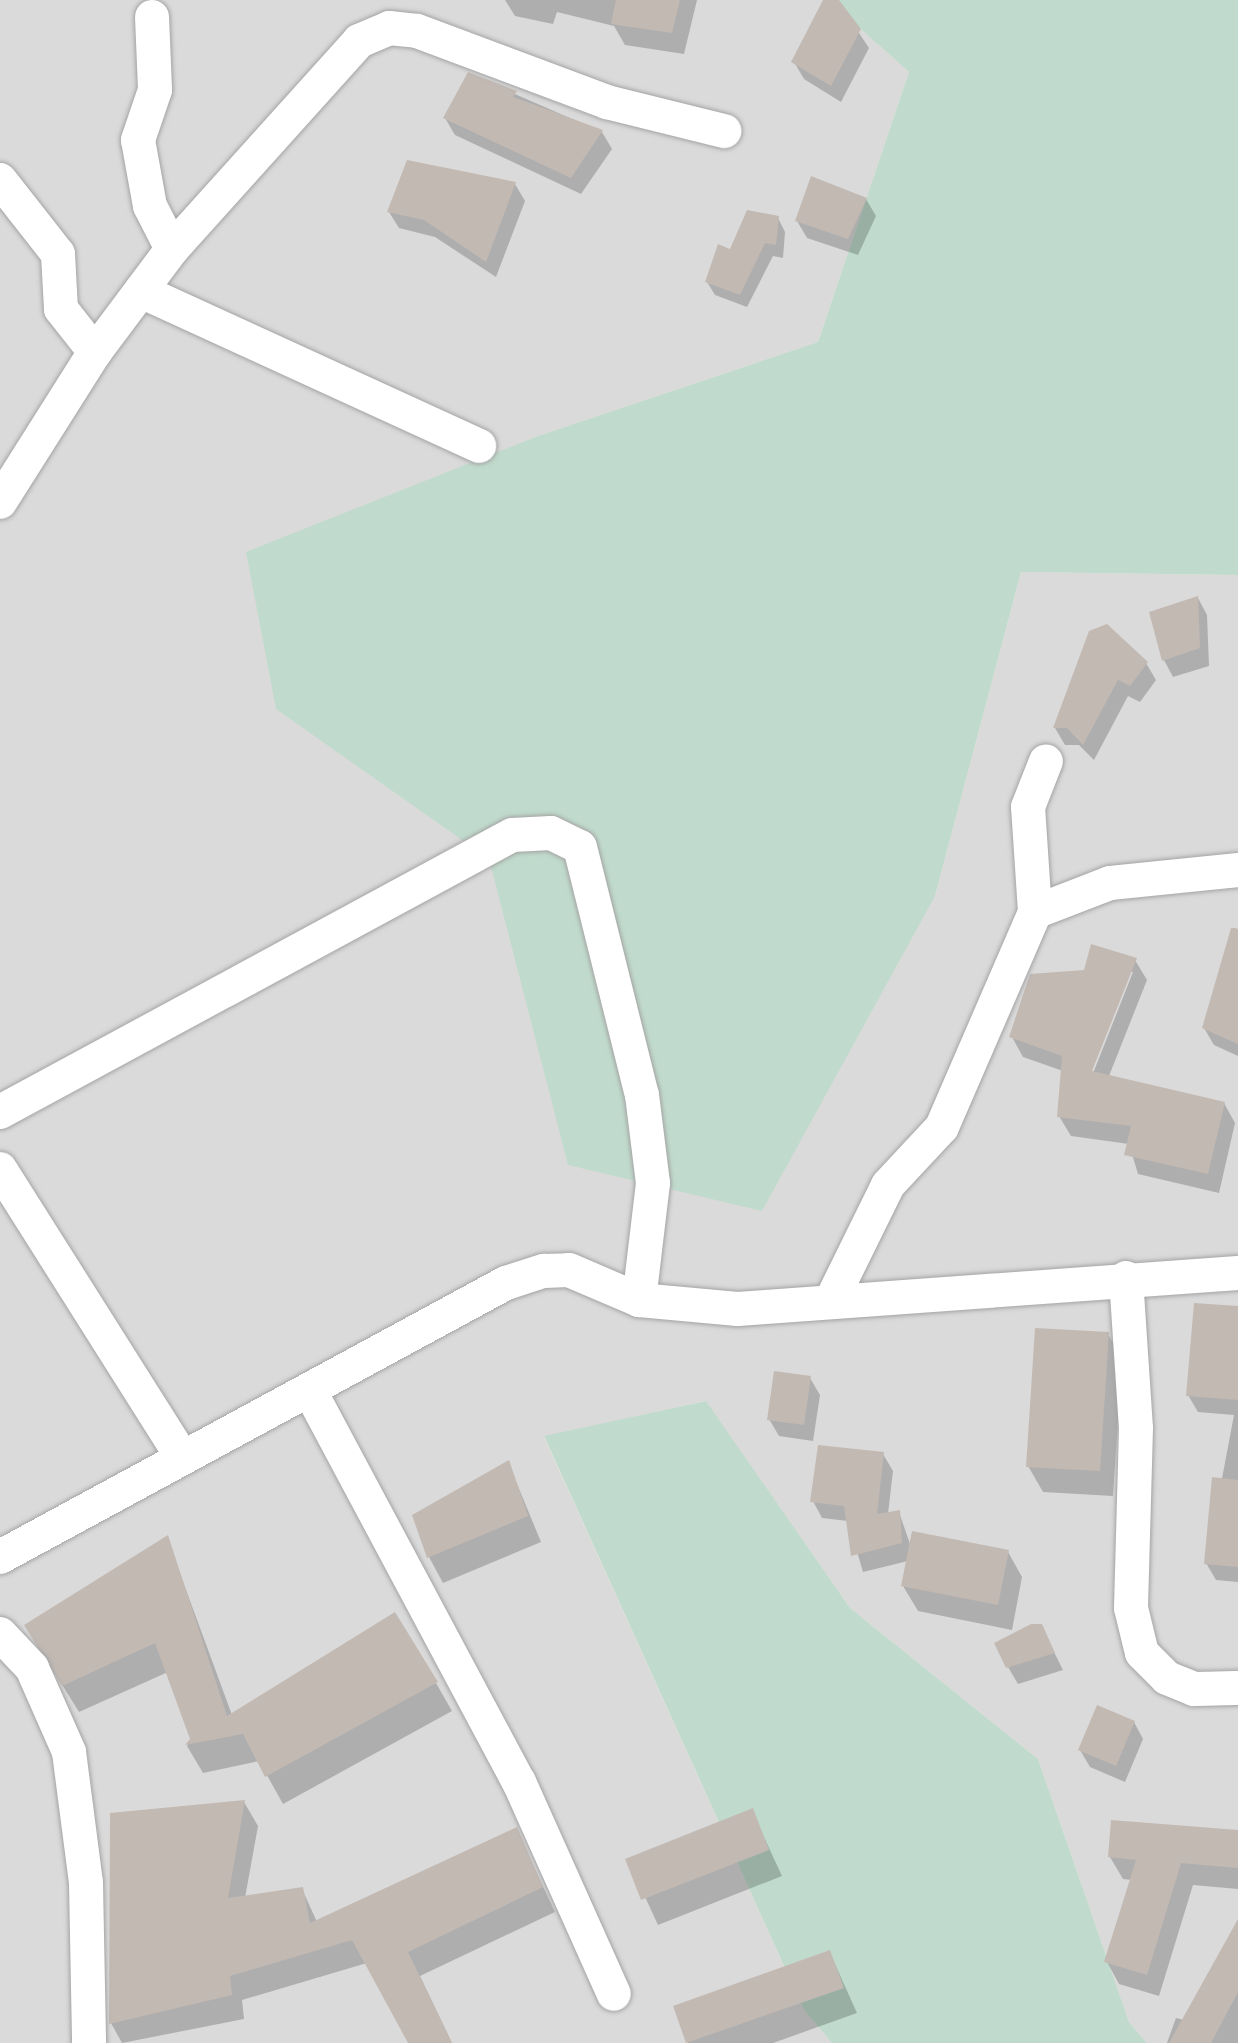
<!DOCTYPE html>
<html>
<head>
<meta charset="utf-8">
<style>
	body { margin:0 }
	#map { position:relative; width:1238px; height:2043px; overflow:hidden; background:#eeeae3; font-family:"Archivo Narrow",sans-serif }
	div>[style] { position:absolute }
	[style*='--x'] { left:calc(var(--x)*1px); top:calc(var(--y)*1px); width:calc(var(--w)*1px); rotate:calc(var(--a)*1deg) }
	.residential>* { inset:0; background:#dbdada }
	.wetland>* { inset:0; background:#c0dbcd }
	.shadow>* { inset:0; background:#0003 }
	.building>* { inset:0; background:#c2b9b3 }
	.roads { filter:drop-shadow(0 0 2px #a4a4a4) drop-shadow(0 0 2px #a4a4a4) }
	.minor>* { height:34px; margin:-17px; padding:0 17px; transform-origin:17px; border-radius:17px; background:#fff }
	span { translate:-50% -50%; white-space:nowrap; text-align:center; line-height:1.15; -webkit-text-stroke:6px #fff; paint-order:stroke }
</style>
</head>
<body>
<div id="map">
	<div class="residential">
		<i style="clip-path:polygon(0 0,828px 0,909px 72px,818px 342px,538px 436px,935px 896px,1021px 572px,1238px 575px,1238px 2043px,1147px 2043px,1129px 2022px,1038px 1759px,850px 1608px,705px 1401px,544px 1437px,804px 2010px,832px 2043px,0 2043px)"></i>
	</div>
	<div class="wetland">
		<i style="clip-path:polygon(828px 0,1238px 0,1238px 575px,1021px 572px,935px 896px,762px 1211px,568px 1165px,489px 859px,276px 709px,246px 552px,538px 436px,818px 342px,909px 72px)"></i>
		<i style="clip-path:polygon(706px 1401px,850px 1608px,1038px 1759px,1129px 2022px,1147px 2043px,832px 2043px,804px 2010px,544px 1436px)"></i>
	</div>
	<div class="shadow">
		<i style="clip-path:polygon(505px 0,697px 0,684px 54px,625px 45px,614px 26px,557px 12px,553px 24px,515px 16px)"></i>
		<i style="clip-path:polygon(825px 0,837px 0,869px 48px,841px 102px,804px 79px,794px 62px)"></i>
		<i style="clip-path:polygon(469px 74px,602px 132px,612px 149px,581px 194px,455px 135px,445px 118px)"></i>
		<i style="clip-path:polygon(515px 184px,525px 201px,496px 277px,435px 237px,399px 228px,389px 212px)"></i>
		<i style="clip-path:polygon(866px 199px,876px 216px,858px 255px,807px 238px,797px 221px)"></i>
		<i style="clip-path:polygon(778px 218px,785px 232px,783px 258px,773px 256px,747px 307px,715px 295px,707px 282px,732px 251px)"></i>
		<i style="clip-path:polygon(1198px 598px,1207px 615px,1209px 666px,1173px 677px,1164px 660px)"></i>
		<i style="clip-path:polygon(1090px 632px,1146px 663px,1156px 680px,1140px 702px,1128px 696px,1094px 760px,1079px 745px,1065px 745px,1055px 728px)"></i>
		<i style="clip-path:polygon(1233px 928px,1238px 929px,1238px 1056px,1214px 1045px,1204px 1028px)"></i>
		<i style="clip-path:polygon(evenodd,1135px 960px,1147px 980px,1109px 1076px,1224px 1103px,1235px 1123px,1219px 1193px,1138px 1174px,1129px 1144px,1071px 1136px,1059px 1116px,1063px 1071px,1023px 1057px,1012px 1037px,1086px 972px,1135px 960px,1129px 972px,1133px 972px,1090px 1081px,1087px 1079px,1129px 972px)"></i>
		<i style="clip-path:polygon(1238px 1310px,1238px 1582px,1216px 1580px,1206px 1563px,1234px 1415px,1198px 1412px,1188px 1395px)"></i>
		<i style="clip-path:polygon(1108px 1334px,1122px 1359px,1113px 1496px,1043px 1492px,1028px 1466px)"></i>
		<i style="clip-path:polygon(810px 1378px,820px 1395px,813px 1441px,779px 1436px,769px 1419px)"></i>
		<i style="clip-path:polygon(883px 1454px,893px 1471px,888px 1514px,899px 1512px,910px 1544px,1008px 1552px,1022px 1577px,1012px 1630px,918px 1611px,903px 1586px,908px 1561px,863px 1572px,848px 1521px,822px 1518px,813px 1501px)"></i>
		<i style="clip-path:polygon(508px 1462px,541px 1542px,443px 1583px,429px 1557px)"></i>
		<i style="clip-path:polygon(167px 1538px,232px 1715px,436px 1683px,452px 1711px,283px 1804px,259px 1761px,203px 1773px,187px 1746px,192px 1739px,168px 1672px,79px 1712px,43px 1654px)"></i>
		<i style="clip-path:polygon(1041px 1626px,1063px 1670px,1018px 1684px,1008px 1667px)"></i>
		<i style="clip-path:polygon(1134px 1722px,1143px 1739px,1125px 1782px,1090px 1767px,1080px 1750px)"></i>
		<i style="clip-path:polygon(244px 1802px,258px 1826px,245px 1898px,302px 1889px,317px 1922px,516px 1829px,555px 1912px,420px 1976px,452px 2043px,410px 2043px,367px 1963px,242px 2000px,244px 2019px,122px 2043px,111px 2023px)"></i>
		<i style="clip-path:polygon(752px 1811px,782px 1876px,658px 1925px,628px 1860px)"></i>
		<i style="clip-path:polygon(1238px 1832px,1238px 1889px,1193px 1885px,1159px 1996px,1119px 1984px,1107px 1962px,1132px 1880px,1123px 1879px,1110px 1857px)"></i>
		<i style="clip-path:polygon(1238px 1923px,1238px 2043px,1167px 2043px,1176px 2018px,1184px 2020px)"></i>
		<i style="clip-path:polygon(830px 1953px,857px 2013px,773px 2043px,688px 2043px,676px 2007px)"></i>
	</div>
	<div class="building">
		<i style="clip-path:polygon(616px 0,680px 0,672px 33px,611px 24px)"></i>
		<i style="clip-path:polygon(823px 0,839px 0,861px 29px,831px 86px,791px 62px)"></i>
		<i style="clip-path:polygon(468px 72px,517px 91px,513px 97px,603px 130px,571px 178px,443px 118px)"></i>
		<i style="clip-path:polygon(407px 160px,516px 182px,486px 262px,424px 220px,387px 212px)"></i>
		<i style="clip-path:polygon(811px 176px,867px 198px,848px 239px,795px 221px)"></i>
		<i style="clip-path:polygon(747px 210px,779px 216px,776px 245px,765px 243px,740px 295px,705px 282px,718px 244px,730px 249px)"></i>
		<i style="clip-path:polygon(1198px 596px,1200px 648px,1162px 661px,1149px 612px)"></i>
		<i style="clip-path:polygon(1107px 624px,1148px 662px,1130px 686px,1118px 680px,1083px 745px,1067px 728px,1053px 728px,1089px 631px)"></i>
		<i style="clip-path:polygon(1231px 928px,1238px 929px,1238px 1044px,1202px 1028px)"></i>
		<i style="clip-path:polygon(1091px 944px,1137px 958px,1092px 1071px,1225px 1102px,1208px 1174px,1124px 1155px,1131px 1126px,1057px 1117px,1062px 1056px,1009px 1037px,1030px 974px,1084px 970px)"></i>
		<i style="clip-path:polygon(1194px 1303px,1238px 1306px,1238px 1400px,1186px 1396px)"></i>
		<i style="clip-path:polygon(1035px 1328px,1109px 1332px,1100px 1471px,1026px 1467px)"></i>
		<i style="clip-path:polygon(774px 1371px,811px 1376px,804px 1425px,767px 1420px)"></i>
		<i style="clip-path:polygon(818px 1445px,884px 1452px,877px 1514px,900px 1510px,902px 1543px,851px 1556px,844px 1506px,810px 1502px)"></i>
		<i style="clip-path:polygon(509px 1460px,528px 1516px,427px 1558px,412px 1515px)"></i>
		<i style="clip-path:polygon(1212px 1477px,1238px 1480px,1238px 1567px,1204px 1564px)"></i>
		<i style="clip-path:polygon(912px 1531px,1009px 1550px,998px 1605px,901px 1586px)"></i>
		<i style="clip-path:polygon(168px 1535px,227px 1716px,395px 1612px,438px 1682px,265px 1777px,243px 1734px,185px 1745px,190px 1739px,155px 1643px,62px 1686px,24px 1625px)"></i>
		<i style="clip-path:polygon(1031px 1624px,1042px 1624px,1055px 1653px,1006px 1668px,994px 1643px)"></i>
		<i style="clip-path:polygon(1097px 1705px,1135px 1721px,1116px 1766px,1078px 1750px)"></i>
		<i style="clip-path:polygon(245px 1800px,228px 1898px,303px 1887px,310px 1923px,517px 1827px,543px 1887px,408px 1952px,452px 2043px,408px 2043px,352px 1940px,230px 1976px,232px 1995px,109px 2024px,110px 1813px)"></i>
		<i style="clip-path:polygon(753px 1808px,769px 1850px,641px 1900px,625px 1859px)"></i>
		<i style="clip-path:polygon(1111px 1820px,1238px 1830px,1238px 1868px,1181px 1863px,1147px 1975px,1104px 1962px,1136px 1860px,1108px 1857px)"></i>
		<i style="clip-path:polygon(1238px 1919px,1238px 1992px,1211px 2043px,1169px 2043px)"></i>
		<i style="clip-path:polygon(830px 1950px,844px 1988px,686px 2043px,673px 2006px)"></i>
	</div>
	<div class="roads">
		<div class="minor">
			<i style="--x:152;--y:17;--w:73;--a:87.6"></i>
			<i style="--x:155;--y:90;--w:53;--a:108.8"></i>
			<i style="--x:138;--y:140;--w:67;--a:79.7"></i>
			<i style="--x:150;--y:206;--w:48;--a:62.9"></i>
			<i style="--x:0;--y:180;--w:94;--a:51.9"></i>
			<i style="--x:58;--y:254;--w:55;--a:86.9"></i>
			<i style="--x:61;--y:309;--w:55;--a:51.7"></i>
			<i style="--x:141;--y:291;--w:372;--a:24.6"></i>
			<i style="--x:0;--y:502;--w:178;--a:-57.7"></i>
			<i style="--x:95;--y:352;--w:129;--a:-53.2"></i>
			<i style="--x:172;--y:249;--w:280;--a:-48"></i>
			<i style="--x:359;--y:41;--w:33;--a:-23"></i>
			<i style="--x:389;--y:28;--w:28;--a:6"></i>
			<i style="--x:417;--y:31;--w:203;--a:20.5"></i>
			<i style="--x:607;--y:102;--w:121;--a:13.9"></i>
			<i style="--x:1035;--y:912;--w:105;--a:-93.8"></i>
			<i style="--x:1028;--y:807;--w:49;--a:-68.6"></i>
			<i style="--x:0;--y:1112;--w:582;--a:-28.41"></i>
			<i style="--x:512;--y:835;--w:39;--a:-3"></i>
			<i style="--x:551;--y:833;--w:32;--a:26"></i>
			<i style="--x:580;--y:847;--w:256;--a:76"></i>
			<i style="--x:642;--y:1095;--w:89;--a:82.9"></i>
			<i style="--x:653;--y:1183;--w:118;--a:96.8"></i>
			<i style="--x:0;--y:1169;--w:338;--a:57.7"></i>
			<i style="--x:1126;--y:1278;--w:150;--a:86.2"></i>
			<i style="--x:1136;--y:1428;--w:180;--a:91.6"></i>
			<i style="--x:1131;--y:1608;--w:46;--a:76.3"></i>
			<i style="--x:1142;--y:1653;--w:35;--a:45"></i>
			<i style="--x:1167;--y:1678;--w:29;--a:22"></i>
			<i style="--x:1194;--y:1689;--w:44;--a:-1.3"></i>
			<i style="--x:831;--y:1301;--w:129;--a:-63.8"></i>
			<i style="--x:888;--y:1185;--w:79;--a:-47"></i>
			<i style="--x:942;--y:1127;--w:234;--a:-66.6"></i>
			<i style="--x:1035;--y:912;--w:80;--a:-21.1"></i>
			<i style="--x:1110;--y:883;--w:129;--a:-5.8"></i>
			<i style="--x:311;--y:1393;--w:441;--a:61.9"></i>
			<i style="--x:519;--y:1782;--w:232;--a:65.9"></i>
			<i style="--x:0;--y:1557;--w:575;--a:-28.44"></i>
			<i style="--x:506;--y:1283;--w:40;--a:-18"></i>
			<i style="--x:544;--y:1271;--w:25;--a:-2"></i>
			<i style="--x:569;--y:1270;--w:76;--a:23.2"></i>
			<i style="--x:639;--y:1300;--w:99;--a:5.2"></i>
			<i style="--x:738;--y:1309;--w:501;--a:-4.12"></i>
			<i style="--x:0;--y:1634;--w:47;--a:46.7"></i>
			<i style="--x:32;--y:1668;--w:92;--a:66.2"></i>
			<i style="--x:69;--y:1752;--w:132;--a:82.6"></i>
			<i style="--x:86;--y:1883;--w:160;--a:88.9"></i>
		</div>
	</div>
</div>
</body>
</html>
